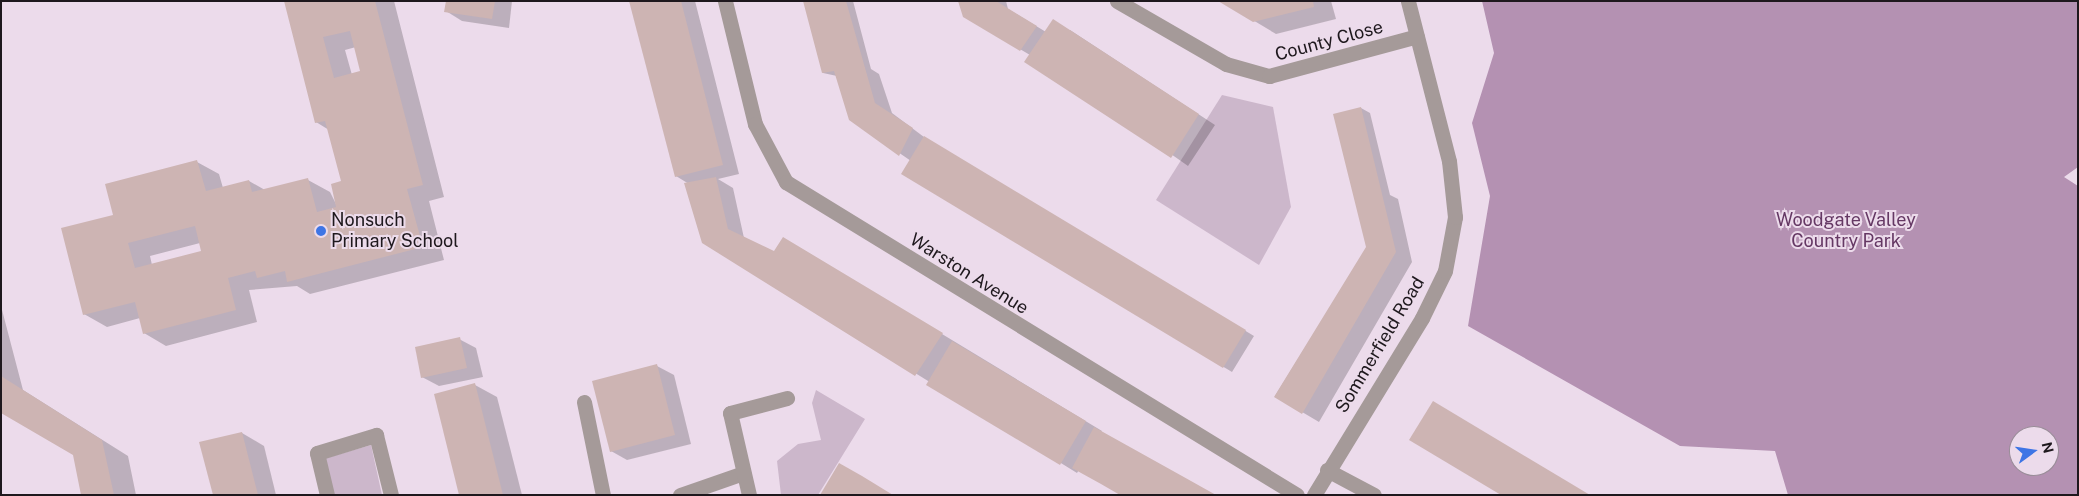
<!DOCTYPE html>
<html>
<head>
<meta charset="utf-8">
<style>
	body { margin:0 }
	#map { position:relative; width:2079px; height:496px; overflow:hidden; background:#ecdbeb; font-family:"Public Sans",sans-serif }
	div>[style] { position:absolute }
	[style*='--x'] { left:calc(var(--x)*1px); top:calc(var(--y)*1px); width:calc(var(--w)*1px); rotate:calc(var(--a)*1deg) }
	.green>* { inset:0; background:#ccb7cb }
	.forest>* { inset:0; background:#b491b2 }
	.shadow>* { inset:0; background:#0003 }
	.building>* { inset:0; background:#cdb4b3 }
	.minor>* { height:15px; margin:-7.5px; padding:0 7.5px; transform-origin:7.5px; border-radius:7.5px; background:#a59a99 }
	.dots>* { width:14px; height:14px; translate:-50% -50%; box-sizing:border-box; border:2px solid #ecdbeb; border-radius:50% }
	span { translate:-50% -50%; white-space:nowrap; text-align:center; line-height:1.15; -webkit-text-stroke:4px #ecdbeb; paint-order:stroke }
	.street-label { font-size:18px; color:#1e181d }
	.poi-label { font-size:18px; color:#1e181d }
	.left { translate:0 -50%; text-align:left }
	.park-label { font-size:18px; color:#653864 }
	.frame { position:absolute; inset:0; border:2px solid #1e181d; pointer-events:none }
	.north { position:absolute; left:2009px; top:426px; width:50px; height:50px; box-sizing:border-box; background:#ecdbeb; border:1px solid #9a8d99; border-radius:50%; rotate:76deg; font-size:14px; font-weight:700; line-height:20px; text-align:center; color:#1e181d }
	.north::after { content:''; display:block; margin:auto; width:18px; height:22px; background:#3e75e5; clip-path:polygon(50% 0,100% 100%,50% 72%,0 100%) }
</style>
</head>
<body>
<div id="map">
	<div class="green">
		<i style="clip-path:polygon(1222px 95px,1273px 107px,1291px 207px,1259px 265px,1156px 200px)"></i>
		<i style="clip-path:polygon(816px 390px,865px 419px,818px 495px,781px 495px,777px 461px,798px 444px,821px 440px,812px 403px)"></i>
		<i style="clip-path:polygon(371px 445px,382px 495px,333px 495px,323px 459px)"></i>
	</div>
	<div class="forest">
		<i style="clip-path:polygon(evenodd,1482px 1px,2078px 1px,2078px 167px,2064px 177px,2078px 186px,2078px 495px,1788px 495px,1775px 451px,1680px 446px,1468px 326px,1490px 196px,1472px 123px,1494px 53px,1482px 1px,2019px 436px,2049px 436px,2049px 466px,2019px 466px,2019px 436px)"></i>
	</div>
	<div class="shadow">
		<i style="clip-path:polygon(evenodd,285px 1px,394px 1px,444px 197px,429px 201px,444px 260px,310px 294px,297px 286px,249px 290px,257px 322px,166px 346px,144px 333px,140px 318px,107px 327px,84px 314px,114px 216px,197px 162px,219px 174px,223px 188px,249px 181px,265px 190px,308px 180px,330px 192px,338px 208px,342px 182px,329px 130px,316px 122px,285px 1px,356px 47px,362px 72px,352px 75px,345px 50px,356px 47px,285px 1px,200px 243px,202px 252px,152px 265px,150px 256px,200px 243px)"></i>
		<i style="clip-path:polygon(447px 1px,512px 1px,509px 28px,462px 21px,446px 11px)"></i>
		<i style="clip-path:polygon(631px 1px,695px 1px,739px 174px,718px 179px,733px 188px,744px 238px,775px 253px,800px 248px,1102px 431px,1077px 473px,703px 242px,689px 184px,676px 176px)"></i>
		<i style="clip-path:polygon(804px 1px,853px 1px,871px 69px,879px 74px,892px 113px,928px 140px,1254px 336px,1232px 372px,903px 174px,911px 161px,850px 119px,837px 76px,823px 73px)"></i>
		<i style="clip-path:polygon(960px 1px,1006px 1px,1008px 9px,1046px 32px,1070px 30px,1215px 125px,1188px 166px,1030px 55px,964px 16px)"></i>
		<i style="clip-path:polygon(1221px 1px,1331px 1px,1336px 19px,1276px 34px)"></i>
		<i style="clip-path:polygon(1361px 108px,1370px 113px,1390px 195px,1398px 199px,1412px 262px,1319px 422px,1275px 396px,1367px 248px)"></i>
		<i style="clip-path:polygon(1px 306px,23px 390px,128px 456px,136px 495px,82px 495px,74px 454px,1px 411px)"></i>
		<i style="clip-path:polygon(459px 339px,476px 348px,483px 377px,439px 386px,422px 377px)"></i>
		<i style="clip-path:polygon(657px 366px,674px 375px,691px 444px,627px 460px,611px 451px)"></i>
		<i style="clip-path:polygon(475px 385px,497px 397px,522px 495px,460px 495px)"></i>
		<i style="clip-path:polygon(242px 433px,264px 446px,276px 495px,214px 495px)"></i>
	</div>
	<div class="building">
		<i style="clip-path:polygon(evenodd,284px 1px,375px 1px,423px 185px,407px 189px,423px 247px,287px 282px,285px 271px,257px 278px,255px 271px,228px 278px,236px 310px,143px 334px,135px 302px,83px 315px,61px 228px,113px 215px,105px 184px,197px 160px,206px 191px,249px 180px,252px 192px,308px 178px,317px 212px,336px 207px,331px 184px,341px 181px,325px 121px,315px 123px,284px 1px,350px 31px,360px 71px,334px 78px,323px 37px,350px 31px,284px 1px,195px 226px,201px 251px,135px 268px,128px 243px,195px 226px)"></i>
		<i style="clip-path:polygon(446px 1px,495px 1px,492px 19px,444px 12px)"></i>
		<i style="clip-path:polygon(629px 1px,681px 1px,723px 165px,675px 177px)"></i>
		<i style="clip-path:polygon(803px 1px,846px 1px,875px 103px,913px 128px,899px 156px,849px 120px,834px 71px,822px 73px)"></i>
		<i style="clip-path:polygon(958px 1px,996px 1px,1037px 26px,1020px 51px,963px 17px)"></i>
		<i style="clip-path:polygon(1218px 1px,1313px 1px,1314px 7px,1253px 22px)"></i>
		<i style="clip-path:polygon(1053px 19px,1199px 114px,1171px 158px,1024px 62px)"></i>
		<i style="clip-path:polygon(1361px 107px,1396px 252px,1302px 414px,1274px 397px,1366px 247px,1333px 114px)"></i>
		<i style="clip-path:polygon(924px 136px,1246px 330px,1223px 368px,901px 174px)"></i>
		<i style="clip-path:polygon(716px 177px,728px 229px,774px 251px,783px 237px,943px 333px,915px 376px,702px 243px,684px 183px)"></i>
		<i style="clip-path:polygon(460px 337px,467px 368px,421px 378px,415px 347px)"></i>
		<i style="clip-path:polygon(952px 341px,1086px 421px,1060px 465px,926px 385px)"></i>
		<i style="clip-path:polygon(657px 364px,675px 435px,610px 452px,592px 381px)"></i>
		<i style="clip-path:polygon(1px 376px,102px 440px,114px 495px,81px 495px,73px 455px,1px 413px)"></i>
		<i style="clip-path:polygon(475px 383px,503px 495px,459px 495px,434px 394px)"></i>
		<i style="clip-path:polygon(1433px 401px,1565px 480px,1590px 495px,1501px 495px,1409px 440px)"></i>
		<i style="clip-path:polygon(1094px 427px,1191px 481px,1216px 495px,1120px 495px,1101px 484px,1072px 468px)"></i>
		<i style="clip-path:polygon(242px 432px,258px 495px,213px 495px,199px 442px)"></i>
		<i style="clip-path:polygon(839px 463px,862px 476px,893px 495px,820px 495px)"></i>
	</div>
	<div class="minor">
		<i style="--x:725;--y:1;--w:127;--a:76.3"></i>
		<i style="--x:755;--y:124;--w:66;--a:61.9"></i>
		<i style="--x:786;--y:182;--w:599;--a:31.49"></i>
		<i style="--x:1117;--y:1;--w:126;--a:30"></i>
		<i style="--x:1226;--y:64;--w:45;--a:15.6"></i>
		<i style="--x:1269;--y:76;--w:153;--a:-15.1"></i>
		<i style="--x:584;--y:402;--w:95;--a:78.5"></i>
		<i style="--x:1327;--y:470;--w:53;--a:28"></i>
		<i style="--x:327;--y:495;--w:43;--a:-103.4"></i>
		<i style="--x:317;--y:453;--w:62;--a:-17"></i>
		<i style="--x:376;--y:435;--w:62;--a:76"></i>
		<i style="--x:680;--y:495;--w:67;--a:-19.2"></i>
		<i style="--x:749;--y:495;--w:84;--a:-103"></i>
		<i style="--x:730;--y:413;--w:59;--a:-14.7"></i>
		<i style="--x:1314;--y:495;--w:207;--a:-58.6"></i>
		<i style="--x:1422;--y:318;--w:52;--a:-63.9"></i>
		<i style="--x:1445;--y:271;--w:55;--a:-79.5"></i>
		<i style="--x:1455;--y:217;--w:56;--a:-96.1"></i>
		<i style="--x:1449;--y:161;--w:165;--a:-104.4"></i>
	</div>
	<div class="dots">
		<i style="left:321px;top:231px;background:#3e75e5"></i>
	</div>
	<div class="street-label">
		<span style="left:1329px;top:41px;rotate:-15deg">County Close</span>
		<span style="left:969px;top:274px;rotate:32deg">Warston Avenue</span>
		<span style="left:1380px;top:345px;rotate:-59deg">Sommerfield Road</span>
	</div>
	<div class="poi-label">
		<span class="left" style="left:331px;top:231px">Nonsuch<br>Primary School</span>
	</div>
	<div class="park-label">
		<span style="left:1846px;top:231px">Woodgate Valley<br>Country Park</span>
	</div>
	<div class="frame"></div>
	<div class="north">N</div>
</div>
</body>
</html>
